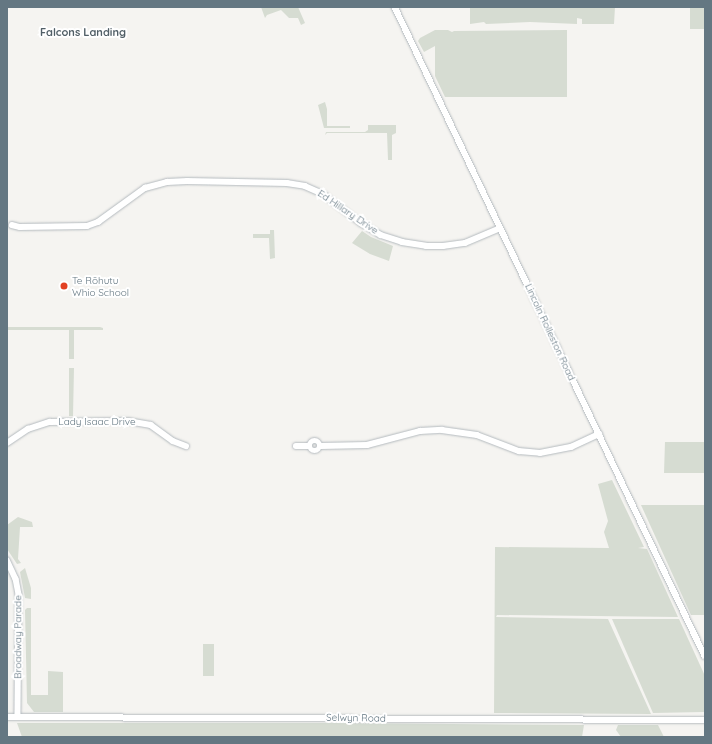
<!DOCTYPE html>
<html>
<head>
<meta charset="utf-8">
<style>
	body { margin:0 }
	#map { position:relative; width:712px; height:744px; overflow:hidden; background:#f5f4f1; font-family:Quicksand,sans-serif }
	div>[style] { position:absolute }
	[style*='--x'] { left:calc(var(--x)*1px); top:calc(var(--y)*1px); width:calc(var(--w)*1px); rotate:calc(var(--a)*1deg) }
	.green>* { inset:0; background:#d6dcd2 }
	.roads { filter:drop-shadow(0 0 1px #b4babe) drop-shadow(0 0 1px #b4babe) }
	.secondary>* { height:5.5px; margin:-2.75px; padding:0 2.75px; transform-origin:2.75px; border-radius:2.75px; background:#fff }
	.secondary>.ring { margin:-2.75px; padding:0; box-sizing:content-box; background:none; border:5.5px solid #fff; border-radius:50% }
	.dots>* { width:11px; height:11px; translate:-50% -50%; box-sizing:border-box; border:2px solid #fff; border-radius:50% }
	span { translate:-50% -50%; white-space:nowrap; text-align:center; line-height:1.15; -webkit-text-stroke:4px #fff; paint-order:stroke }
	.street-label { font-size:10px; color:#647782 }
	.poi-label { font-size:10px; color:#647782 }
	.left { translate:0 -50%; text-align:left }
	.neighbourhood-label { font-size:11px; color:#515f67; font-weight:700 }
	.frame { position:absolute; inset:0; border:8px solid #647782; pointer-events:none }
</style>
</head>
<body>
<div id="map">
	<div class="green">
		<i style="clip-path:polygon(261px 7px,298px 7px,305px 23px,301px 25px,298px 18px,289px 18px,281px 10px,267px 15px,265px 18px)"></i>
		<i style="clip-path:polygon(470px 7px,615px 7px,614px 24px,582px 24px,582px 19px,577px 18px,577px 24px,530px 22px,486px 24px,484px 22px,470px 24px)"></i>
		<i style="clip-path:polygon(690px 7px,705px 7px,705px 29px,690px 29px)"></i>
		<i style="clip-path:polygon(435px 30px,448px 30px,452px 32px,454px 31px,567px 30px,567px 97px,445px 97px,435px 76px,435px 46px,424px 52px,418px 41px,420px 38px)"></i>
		<i style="clip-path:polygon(325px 102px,327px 109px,327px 126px,350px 126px,350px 128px,324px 128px,318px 105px)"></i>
		<i style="clip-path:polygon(368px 125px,396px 125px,396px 133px,392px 135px,392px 160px,388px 160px,387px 133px,327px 133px,325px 135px,326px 132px,365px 132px,368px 130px)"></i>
		<i style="clip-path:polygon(270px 230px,274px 230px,275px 258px,270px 259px,269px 238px,253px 238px,253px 234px,270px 234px)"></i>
		<i style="clip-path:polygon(362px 231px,371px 237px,393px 246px,389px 261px,370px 254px,352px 243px)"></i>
		<i style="clip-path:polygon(7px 327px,100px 327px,103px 328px,103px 330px,74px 330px,74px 359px,69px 359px,69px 330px,7px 330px)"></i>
		<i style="clip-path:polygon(69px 368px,74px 368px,73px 416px,69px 416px)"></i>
		<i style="clip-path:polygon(665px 442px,705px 442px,705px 473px,664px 473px)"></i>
		<i style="clip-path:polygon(612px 480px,644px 547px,638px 548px,647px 549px,678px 617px,497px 615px,496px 617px,608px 619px,651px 714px,494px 713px,495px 547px,609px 548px,604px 532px,608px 521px,598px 484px)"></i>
		<i style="clip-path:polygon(641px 505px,705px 505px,705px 615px,691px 615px)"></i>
		<i style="clip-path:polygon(18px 517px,32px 522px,33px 527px,20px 527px,18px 559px,21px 563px,17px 564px,7px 549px,7px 525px)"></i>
		<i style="clip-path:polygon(25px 568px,31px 588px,31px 599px,25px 598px,20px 572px)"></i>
		<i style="clip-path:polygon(27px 608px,31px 608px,31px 695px,48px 695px,48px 671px,63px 672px,63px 712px,34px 712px,27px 703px,25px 610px)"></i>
		<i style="clip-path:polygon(612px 619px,679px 619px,705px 676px,705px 712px,653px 713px)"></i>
		<i style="clip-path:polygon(203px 644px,214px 644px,214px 676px,203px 676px)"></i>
		<i style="clip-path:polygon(17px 723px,334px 723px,584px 725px,582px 737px,22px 737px)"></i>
		<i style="clip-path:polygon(618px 725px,658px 725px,664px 737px,621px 737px,616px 730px)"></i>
	</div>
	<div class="roads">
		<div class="secondary">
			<i style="--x:395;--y:7;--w:719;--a:64.47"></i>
			<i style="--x:12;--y:225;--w:8;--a:14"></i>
			<i style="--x:20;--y:227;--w:67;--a:-0.9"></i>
			<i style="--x:87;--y:226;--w:12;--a:-20"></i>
			<i style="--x:98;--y:222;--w:58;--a:-35.9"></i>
			<i style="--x:145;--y:188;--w:23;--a:-15"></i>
			<i style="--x:167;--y:182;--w:20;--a:-3"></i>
			<i style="--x:187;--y:181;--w:100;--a:1.1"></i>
			<i style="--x:287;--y:183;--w:18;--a:9"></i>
			<i style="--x:305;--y:186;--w:20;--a:24"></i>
			<i style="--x:323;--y:194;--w:48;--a:37.3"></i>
			<i style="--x:361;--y:223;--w:23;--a:31"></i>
			<i style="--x:381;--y:235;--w:22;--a:18"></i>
			<i style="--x:402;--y:242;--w:24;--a:9"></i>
			<i style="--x:426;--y:246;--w:17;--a:0"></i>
			<i style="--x:443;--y:246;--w:22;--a:-8"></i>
			<i style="--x:465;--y:243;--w:38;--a:-23"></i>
			<i class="ring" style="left:309.5px;top:440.5px;width:5.5px;height:5.5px"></i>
			<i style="--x:7;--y:443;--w:25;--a:-34"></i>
			<i style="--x:28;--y:429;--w:23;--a:-18"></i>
			<i style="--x:50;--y:422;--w:78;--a:-0.7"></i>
			<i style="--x:128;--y:421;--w:23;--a:10"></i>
			<i style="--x:151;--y:425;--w:27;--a:36"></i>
			<i style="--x:173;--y:441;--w:14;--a:21"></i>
			<i style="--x:296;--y:446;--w:13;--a:0"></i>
			<i style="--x:321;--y:446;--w:46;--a:-1.2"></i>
			<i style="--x:367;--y:445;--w:55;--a:-14.8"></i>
			<i style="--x:420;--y:431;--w:22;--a:-3"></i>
			<i style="--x:442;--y:430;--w:35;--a:8"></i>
			<i style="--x:477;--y:435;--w:45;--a:20.9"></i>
			<i style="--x:519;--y:451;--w:21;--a:5"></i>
			<i style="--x:540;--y:453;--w:32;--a:-11"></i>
			<i style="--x:571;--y:447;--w:31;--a:-25"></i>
			<i style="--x:7;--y:560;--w:21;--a:65"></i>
			<i style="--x:16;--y:579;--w:16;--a:79"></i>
			<i style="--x:19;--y:595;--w:122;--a:90.5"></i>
			<i style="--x:7;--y:717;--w:698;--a:0.25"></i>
		</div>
	</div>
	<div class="dots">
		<i style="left:64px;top:286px;background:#e24123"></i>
	</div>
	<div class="street-label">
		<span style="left:348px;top:212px;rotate:34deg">Ed Hillary Drive</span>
		<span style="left:550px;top:332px;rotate:65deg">Lincoln Rolleston Road</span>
		<span style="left:97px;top:422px">Lady Isaac Drive</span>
		<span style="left:18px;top:637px;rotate:-90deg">Broadway Parade</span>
		<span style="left:356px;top:718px;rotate:1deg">Selwyn Road</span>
	</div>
	<div class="poi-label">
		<span class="left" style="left:72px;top:286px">Te Rōhutu<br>Whio School</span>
	</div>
	<div class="neighbourhood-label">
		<span style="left:83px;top:32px">Falcons Landing</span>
	</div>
	<div class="frame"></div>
</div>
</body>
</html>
